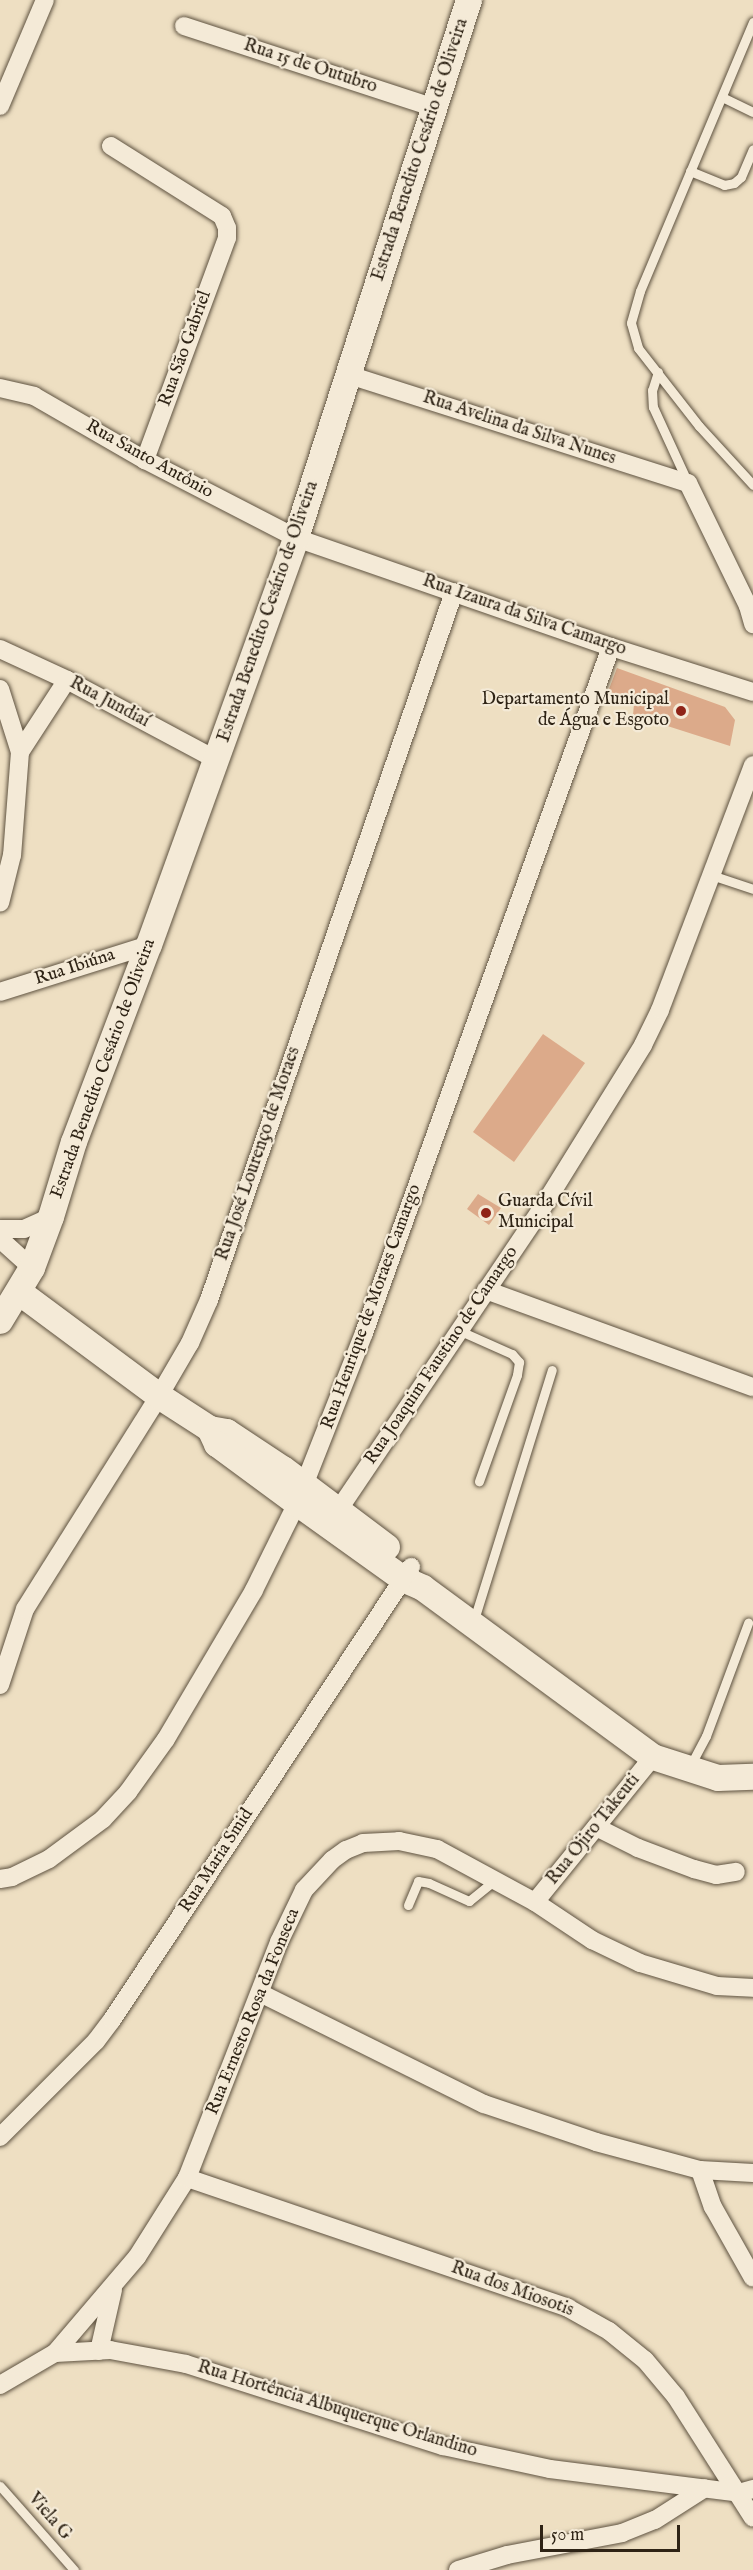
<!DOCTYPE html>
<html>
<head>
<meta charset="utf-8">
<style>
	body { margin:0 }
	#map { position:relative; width:753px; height:2570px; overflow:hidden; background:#eedfc2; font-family:"IM FELL English",serif }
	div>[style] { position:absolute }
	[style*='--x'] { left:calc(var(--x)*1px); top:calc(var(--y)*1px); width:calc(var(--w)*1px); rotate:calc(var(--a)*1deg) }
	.building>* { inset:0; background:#dcaa8a }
	.roads { filter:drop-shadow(0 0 2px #5e5240) drop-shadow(0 0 2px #5e5240) }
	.lane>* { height:9px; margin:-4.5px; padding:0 4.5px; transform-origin:4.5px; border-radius:4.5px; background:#f4ead7 }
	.street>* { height:18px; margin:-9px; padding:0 9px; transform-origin:9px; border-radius:9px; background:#f4ead7 }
	.secondary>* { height:26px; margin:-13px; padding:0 13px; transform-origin:13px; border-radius:13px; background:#f4ead7 }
	.dots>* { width:16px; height:16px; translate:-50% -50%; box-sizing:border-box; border:3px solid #f4ead7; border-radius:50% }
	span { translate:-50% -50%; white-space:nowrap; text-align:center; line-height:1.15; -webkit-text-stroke:4.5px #f4ead7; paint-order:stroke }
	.street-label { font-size:18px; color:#2e2315 }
	.poi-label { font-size:18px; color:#2e2315 }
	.right { translate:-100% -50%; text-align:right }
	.left { translate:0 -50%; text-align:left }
	.scale { position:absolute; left:540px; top:2525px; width:140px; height:27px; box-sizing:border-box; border:3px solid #2e2315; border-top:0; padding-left:8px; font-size:18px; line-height:21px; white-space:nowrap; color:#2e2315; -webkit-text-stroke:4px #f4ead7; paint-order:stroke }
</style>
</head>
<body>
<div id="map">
	<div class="building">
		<i style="clip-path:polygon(617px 668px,725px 707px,735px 720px,730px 746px,633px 715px,634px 704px,606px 697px)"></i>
		<i style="clip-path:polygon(543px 1034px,585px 1063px,514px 1162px,473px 1132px)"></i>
		<i style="clip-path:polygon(478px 1194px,501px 1208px,489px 1225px,467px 1209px)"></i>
	</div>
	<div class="roads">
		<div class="lane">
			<i style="--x:753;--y:22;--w:292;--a:112.8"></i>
			<i style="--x:640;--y:291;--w:33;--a:106"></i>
			<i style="--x:631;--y:323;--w:26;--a:74"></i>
			<i style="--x:638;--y:348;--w:99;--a:52"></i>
			<i style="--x:699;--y:426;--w:80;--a:47.5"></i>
			<i style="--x:722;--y:97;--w:34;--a:26"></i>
			<i style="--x:690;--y:171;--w:37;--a:22"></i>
			<i style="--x:724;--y:185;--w:10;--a:-11"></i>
			<i style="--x:734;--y:183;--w:9;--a:-41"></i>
			<i style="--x:741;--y:177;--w:30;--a:-67"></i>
			<i style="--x:658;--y:372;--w:19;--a:108"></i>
			<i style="--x:652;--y:390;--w:17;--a:87"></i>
			<i style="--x:653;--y:407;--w:81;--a:65.3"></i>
			<i style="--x:711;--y:875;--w:44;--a:18.4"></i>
			<i style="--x:458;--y:1330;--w:59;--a:24"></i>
			<i style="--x:512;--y:1354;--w:11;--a:49"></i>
			<i style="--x:519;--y:1362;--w:13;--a:99"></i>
			<i style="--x:517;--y:1375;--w:113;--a:109.7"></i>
			<i style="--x:473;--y:1623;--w:265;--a:-72.7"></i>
			<i style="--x:689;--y:1768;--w:36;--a:-62"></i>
			<i style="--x:706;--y:1736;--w:121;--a:-69.6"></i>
			<i style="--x:408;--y:1905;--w:26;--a:-67"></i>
			<i style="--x:418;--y:1881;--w:11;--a:10"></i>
			<i style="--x:429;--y:1883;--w:44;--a:24.2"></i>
			<i style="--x:469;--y:1901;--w:33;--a:-39"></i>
			<i style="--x:0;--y:2486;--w:112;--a:48.6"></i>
		</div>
		<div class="street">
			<i style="--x:184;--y:26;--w:264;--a:18.1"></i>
			<i style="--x:0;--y:106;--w:115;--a:-67"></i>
			<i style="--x:111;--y:146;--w:131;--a:32.2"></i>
			<i style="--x:222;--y:216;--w:13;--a:67"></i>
			<i style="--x:227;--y:228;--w:10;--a:90"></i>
			<i style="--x:227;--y:238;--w:237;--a:110.3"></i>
			<i style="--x:349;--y:375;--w:356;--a:17.7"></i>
			<i style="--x:688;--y:483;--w:137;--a:64"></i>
			<i style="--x:748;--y:606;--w:19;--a:74"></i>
			<i style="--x:0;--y:388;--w:35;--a:13"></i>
			<i style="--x:34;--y:396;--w:128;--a:30"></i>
			<i style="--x:145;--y:460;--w:170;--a:27.3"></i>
			<i style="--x:296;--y:538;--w:333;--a:19.1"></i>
			<i style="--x:611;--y:647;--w:149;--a:17.6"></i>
			<i style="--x:0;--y:649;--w:74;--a:24.8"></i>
			<i style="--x:67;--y:680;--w:170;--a:28.1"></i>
			<i style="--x:0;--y:689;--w:66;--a:72.4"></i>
			<i style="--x:20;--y:752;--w:103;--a:94.4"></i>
			<i style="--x:12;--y:855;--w:49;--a:104"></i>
			<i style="--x:20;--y:752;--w:86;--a:-56.9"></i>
			<i style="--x:0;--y:992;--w:156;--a:-17.5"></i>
			<i style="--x:0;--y:1229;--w:24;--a:0"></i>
			<i style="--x:24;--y:1229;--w:30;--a:-24"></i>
			<i style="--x:0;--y:1239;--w:43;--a:42.2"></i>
			<i style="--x:486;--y:1290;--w:284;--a:20"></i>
			<i style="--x:333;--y:1518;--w:368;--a:-56"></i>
			<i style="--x:539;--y:1213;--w:198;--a:-58.2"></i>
			<i style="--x:643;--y:1045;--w:39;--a:-64"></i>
			<i style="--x:660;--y:1010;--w:262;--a:-69.2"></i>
			<i style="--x:0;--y:1685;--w:80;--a:-71.8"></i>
			<i style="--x:25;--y:1609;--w:252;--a:-57.8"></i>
			<i style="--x:159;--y:1396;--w:61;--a:-59.7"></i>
			<i style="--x:190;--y:1343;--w:47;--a:-66.2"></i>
			<i style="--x:209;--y:1300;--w:749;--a:-70.91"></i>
			<i style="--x:596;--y:1827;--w:47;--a:26.6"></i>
			<i style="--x:638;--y:1848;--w:60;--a:20.6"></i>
			<i style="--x:694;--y:1869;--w:23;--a:15"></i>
			<i style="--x:716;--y:1875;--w:20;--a:-9"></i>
			<i style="--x:0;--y:1879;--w:12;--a:-9"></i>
			<i style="--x:12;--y:1877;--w:41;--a:-25.9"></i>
			<i style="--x:49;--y:1859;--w:67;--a:-36.5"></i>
			<i style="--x:103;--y:1819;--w:37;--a:-47"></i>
			<i style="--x:128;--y:1792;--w:65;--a:-54.4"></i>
			<i style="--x:166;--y:1739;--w:173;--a:-59.4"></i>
			<i style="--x:254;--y:1590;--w:97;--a:-63.7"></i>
			<i style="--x:297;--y:1503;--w:183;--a:-68.5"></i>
			<i style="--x:364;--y:1333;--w:729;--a:-70.2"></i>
			<i style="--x:535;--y:1902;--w:187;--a:-50.9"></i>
			<i style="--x:260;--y:1993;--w:250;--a:26.4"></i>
			<i style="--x:484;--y:2104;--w:118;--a:18.7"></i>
			<i style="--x:596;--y:2142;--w:108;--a:15.1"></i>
			<i style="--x:700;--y:2170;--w:53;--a:3.2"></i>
			<i style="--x:0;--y:2137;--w:136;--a:-45"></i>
			<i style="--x:96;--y:2041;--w:26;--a:-53"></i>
			<i style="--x:112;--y:2020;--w:543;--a:-56.57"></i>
			<i style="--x:700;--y:2170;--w:39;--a:71"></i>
			<i style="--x:713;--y:2207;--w:81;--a:60.6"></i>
			<i style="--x:187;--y:2178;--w:403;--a:18.8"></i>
			<i style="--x:568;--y:2308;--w:47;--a:29.3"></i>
			<i style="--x:609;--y:2331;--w:46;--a:38.9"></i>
			<i style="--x:645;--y:2360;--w:48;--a:50"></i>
			<i style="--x:676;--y:2397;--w:143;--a:57.5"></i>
			<i style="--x:99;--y:2351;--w:63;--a:-77.1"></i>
			<i style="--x:55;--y:2353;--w:126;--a:-49.5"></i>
			<i style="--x:137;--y:2257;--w:93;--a:-57.7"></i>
			<i style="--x:187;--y:2178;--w:253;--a:-68.7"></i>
			<i style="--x:279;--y:1942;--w:58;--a:-64.3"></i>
			<i style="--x:304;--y:1890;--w:41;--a:-47"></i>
			<i style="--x:332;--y:1860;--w:17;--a:-36"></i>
			<i style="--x:346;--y:1850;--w:18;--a:-22"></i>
			<i style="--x:363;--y:1843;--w:36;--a:-3"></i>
			<i style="--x:399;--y:1841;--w:39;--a:12"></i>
			<i style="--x:437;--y:1849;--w:111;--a:28.4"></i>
			<i style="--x:535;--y:1902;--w:69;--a:33.7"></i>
			<i style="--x:592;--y:1940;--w:53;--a:25.6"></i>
			<i style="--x:640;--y:1963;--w:80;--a:16.6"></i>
			<i style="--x:717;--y:1986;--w:36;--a:3"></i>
			<i style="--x:0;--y:2385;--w:64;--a:-30.2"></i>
			<i style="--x:55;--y:2353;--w:55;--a:-3.1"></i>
			<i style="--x:110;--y:2350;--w:77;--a:10.4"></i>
			<i style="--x:186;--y:2364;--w:270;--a:17.7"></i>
			<i style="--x:443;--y:2446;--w:109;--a:12.1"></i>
			<i style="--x:550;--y:2469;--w:191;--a:7.2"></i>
			<i style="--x:739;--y:2493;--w:15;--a:-16"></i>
			<i style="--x:458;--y:2570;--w:51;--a:-17"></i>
			<i style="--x:507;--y:2555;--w:117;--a:-10.8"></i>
			<i style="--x:622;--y:2533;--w:35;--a:-22"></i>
			<i style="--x:655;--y:2520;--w:59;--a:-32.6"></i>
		</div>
		<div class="secondary">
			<i style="--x:19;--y:1292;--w:174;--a:36.6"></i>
			<i style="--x:159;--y:1396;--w:61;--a:32.9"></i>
			<i style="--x:210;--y:1429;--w:17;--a:10"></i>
			<i style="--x:227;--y:1432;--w:67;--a:33.5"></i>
			<i style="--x:283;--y:1469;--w:130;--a:36.9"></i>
			<i style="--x:0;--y:1321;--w:62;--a:-58.9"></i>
			<i style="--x:32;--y:1268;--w:54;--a:-69.6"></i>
			<i style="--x:51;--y:1217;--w:78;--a:-73"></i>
			<i style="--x:74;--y:1142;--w:211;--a:-69.2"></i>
			<i style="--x:149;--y:945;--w:433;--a:-70.1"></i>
			<i style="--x:296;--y:538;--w:565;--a:-72.17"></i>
			<i style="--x:210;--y:1429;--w:17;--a:65"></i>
			<i style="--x:217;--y:1444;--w:99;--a:36.4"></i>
			<i style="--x:297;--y:1503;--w:130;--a:35.6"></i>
			<i style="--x:403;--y:1579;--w:22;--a:24"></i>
			<i style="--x:423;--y:1588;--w:285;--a:36.3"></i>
			<i style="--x:653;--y:1757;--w:68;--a:17.9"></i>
			<i style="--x:718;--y:1778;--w:35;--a:-2"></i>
		</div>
	</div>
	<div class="dots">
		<i style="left:681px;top:711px;background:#8f2418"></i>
		<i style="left:486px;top:1213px;background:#8f2418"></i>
	</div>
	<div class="street-label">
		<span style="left:310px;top:67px;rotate:18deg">Rua 15 de Outubro</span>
		<span style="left:421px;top:150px;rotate:-72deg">Estrada Benedito Cesário de Oliveira</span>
		<span style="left:186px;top:349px;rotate:-70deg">Rua São Gabriel</span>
		<span style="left:519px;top:429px;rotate:18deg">Rua Avelina da Silva Nunes</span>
		<span style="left:149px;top:460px;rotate:29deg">Rua Santo Antônio</span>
		<span style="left:269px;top:612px;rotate:-71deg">Estrada Benedito Cesário de Oliveira</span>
		<span style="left:524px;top:616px;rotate:19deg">Rua Izaura da Silva Camargo</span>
		<span style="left:109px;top:703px;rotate:28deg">Rua Jundiaí</span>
		<span style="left:75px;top:968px;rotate:-18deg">Rua Ibiúna</span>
		<span style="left:104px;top:1069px;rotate:-70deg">Estrada Benedito Cesário de Oliveira</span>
		<span style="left:259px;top:1154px;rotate:-71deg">Rua José Lourenço de Moraes</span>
		<span style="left:372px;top:1307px;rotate:-70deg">Rua Henrique de Moraes Camargo</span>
		<span style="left:442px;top:1356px;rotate:-56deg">Rua Joaquim Faustino de Camargo</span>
		<span style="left:594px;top:1830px;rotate:-51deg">Rua Ojiro Takeuti</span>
		<span style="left:217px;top:1861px;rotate:-57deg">Rua Maria Smid</span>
		<span style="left:254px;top:2012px;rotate:-68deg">Rua Ernesto Rosa da Fonseca</span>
		<span style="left:512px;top:2290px;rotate:20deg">Rua dos Miosotis</span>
		<span style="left:337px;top:2410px;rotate:17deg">Rua Hortência Albuquerque Orlandino</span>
		<span style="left:49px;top:2517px;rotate:49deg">Viela G</span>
	</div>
	<div class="poi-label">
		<span class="right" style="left:669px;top:711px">Departamento Municipal<br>de Água e Esgoto</span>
		<span class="left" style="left:498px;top:1213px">Guarda Cívil<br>Municipal</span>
	</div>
	<div class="scale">50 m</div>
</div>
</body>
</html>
